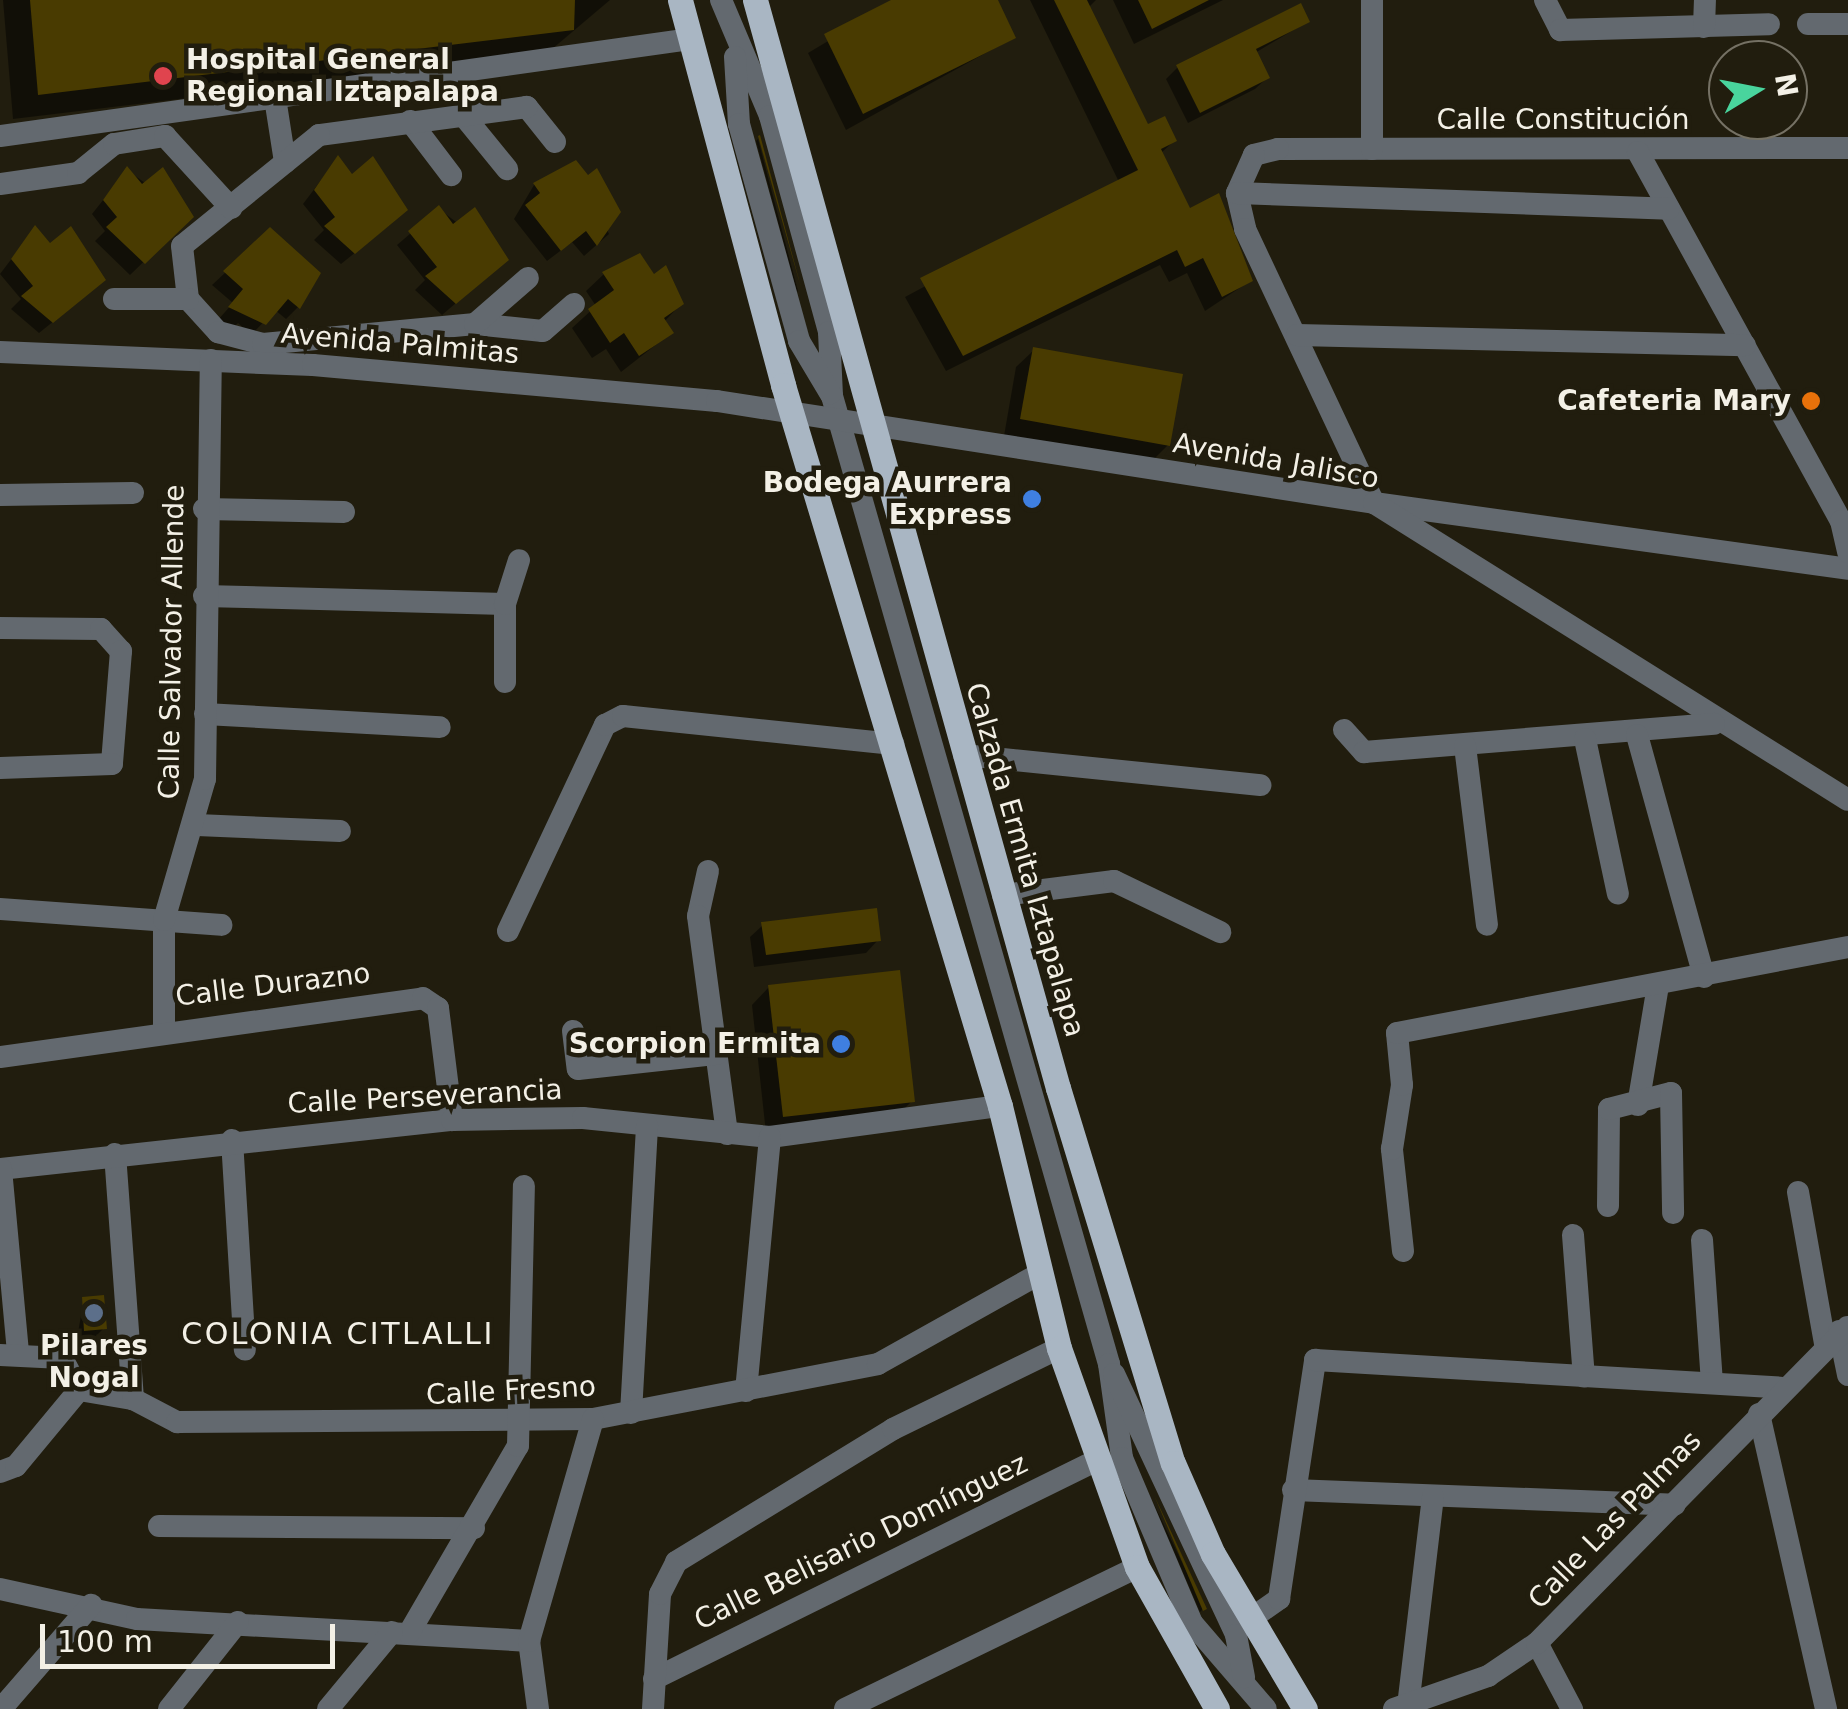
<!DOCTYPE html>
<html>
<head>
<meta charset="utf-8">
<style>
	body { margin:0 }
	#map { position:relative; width:1848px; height:1709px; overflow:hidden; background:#211d0e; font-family:"DejaVu Sans",sans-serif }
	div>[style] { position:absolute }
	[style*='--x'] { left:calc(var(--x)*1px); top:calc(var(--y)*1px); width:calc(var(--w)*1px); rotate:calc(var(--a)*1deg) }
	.shadow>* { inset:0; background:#0007 }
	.building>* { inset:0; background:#493b01 }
	.minor>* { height:22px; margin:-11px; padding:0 11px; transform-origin:11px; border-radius:11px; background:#63696f }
	.major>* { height:25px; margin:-12.5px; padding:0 12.5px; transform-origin:12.5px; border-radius:12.5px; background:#a9b6c3 }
	.dots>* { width:28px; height:28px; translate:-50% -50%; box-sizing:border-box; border:5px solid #211d0e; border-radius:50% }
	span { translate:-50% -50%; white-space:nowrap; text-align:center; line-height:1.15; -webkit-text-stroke:9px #211d0e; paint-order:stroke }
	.poi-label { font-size:28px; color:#f3f0e6; font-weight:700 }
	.left { translate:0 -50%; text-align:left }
	.right { translate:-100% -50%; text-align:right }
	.street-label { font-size:28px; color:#f3f0e6 }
	.neighbourhood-label { font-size:30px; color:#f3f0e6; letter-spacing:2.5px }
	.north { position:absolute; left:1708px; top:40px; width:100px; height:100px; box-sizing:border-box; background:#211d0e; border:2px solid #757164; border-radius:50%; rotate:80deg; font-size:28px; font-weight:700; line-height:40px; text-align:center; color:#f3f0e6 }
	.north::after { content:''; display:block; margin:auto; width:35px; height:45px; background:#49d49d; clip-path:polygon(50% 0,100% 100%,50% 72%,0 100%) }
	.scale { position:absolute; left:40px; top:1624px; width:295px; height:45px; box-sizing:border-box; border:5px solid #f3f0e6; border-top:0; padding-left:12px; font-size:30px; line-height:35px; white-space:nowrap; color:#f3f0e6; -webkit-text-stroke:8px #211d0e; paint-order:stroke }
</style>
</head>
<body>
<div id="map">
	<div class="shadow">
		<i style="clip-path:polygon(3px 0,610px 0,545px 55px,13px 119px)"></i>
		<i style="clip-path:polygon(897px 0,995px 0,1013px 38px,846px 130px,808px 53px)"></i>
		<i style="clip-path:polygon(1030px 0,1096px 0,1088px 8px,1147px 127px,1174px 141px,1160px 154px,1188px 211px,1250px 281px,1205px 311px,1187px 273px,1169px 282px,1160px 265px,946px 371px,905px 297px,1119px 182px)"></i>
		<i style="clip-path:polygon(1113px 0,1223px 0,1134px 44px)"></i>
		<i style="clip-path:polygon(1307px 22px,1255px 53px,1267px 78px,1255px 89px,1188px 123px,1166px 79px,1178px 67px)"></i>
		<i style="clip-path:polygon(758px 139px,798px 291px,797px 292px,756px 141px)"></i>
		<i style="clip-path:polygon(337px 159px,392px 223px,341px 264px,314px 240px,324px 230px,303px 204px)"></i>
		<i style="clip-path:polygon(576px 163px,609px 234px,584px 256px,572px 242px,547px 261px,514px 219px,534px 185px)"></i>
		<i style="clip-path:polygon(127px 170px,191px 216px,130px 275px,95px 241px,105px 231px,92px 214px)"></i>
		<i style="clip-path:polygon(439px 209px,506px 260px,442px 315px,415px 290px,425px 280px,397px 245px)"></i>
		<i style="clip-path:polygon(35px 228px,90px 292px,39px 333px,11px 309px,21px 299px,0 274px)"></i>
		<i style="clip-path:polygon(270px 231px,298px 307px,286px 319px,275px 310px,251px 335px,238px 323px,230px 331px,217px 321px,233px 303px,212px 285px)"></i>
		<i style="clip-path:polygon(604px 274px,653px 277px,681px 304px,664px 322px,671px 333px,621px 372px,606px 349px,592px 358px,572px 328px,596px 306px,586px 291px)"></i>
		<i style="clip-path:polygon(1034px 350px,1168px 445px,1151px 462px,1004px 436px,1016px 367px)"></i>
		<i style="clip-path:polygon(763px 925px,878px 940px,866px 953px,754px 967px,750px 937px)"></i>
		<i style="clip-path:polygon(769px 987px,912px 1101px,895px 1118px,766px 1133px,752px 1005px)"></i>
		<i style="clip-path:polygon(84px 1299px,104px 1328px,96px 1336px,77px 1338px)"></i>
		<i style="clip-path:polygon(1152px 1500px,1204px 1608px,1200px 1612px)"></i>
	</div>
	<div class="building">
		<i style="clip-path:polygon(30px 0,575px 0,574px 30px,38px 95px)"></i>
		<i style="clip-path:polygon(891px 0,998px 0,1016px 38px,863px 114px,824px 34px)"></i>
		<i style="clip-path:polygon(1054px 0,1087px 0,1148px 124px,1165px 116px,1177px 141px,1161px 149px,1190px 208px,1219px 193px,1253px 281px,1222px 297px,1203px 258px,1185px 267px,1177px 250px,963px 356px,920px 278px,1138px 170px)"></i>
		<i style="clip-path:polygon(1138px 0,1209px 0,1152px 29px)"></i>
		<i style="clip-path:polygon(1301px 3px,1310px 22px,1256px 49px,1270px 78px,1200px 113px,1176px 65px)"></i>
		<i style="clip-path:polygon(760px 135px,802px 291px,758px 136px)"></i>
		<i style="clip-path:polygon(338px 155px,352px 174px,373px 156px,408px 210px,355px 254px,324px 226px,335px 217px,314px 190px)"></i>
		<i style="clip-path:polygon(576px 160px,588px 175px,597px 168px,621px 212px,597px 246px,586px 231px,561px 251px,525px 205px,540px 193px,533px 183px)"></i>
		<i style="clip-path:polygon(127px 166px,142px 184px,163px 167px,194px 217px,145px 264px,106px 227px,117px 217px,103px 200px)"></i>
		<i style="clip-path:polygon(439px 205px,453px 224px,475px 207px,509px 260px,456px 304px,425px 276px,437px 267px,408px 231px)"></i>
		<i style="clip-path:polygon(35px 225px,50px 243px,71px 226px,106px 280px,53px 323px,21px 296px,33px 286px,11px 259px)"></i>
		<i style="clip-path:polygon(270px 227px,321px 273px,300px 309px,288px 299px,266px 325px,228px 307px,243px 289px,223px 271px)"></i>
		<i style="clip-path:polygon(640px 253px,654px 274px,666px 265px,684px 304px,664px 318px,674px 333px,639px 356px,624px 333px,610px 343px,588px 309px,614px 290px,602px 272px)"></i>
		<i style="clip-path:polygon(1033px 347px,1183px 374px,1170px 446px,1020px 419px)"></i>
		<i style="clip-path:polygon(877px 908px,881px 941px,766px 955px,761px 922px)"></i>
		<i style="clip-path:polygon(900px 970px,915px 1102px,783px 1117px,768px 985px)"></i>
		<i style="clip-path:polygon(104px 1295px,107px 1329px,84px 1331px,82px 1297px)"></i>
		<i style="clip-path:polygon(1154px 1495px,1207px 1609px,1203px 1611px)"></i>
	</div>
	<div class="minor">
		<i style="--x:721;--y:0;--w:126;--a:67.1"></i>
		<i style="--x:770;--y:116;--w:224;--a:74.7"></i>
		<i style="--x:829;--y:332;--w:64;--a:87.3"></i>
		<i style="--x:832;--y:396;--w:1007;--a:74.03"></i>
		<i style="--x:1109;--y:1364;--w:95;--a:82.1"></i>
		<i style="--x:1122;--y:1458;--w:179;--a:67"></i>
		<i style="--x:1192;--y:1623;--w:113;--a:49.3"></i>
		<i style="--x:1545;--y:0;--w:34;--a:63"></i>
		<i style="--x:1560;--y:30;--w:209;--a:-1.6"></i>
		<i style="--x:1808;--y:24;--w:40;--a:0"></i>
		<i style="--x:1704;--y:27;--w:27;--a:-88"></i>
		<i style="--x:735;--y:57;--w:67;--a:86.6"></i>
		<i style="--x:739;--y:124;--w:225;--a:74.5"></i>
		<i style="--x:799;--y:341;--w:61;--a:59.2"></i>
		<i style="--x:275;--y:98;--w:65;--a:81.1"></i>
		<i style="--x:463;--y:115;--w:70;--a:50.8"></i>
		<i style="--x:410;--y:121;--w:68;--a:52.8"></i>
		<i style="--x:0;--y:136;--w:698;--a:-7.99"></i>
		<i style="--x:555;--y:142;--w:45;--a:-128.7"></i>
		<i style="--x:527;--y:107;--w:210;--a:172.3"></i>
		<i style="--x:319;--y:135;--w:176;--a:141"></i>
		<i style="--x:182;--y:246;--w:53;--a:83.5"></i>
		<i style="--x:188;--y:299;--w:45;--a:47.7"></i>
		<i style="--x:218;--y:332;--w:47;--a:14.9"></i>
		<i style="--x:263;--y:344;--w:213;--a:-5.4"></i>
		<i style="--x:475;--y:324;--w:68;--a:5.9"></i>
		<i style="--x:543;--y:331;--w:41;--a:-41.1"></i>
		<i style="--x:1848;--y:148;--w:570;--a:179.9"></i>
		<i style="--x:1278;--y:149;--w:25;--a:166"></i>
		<i style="--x:1254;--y:155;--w:42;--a:114.1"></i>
		<i style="--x:1237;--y:193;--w:37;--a:77"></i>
		<i style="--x:1245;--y:229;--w:303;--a:64.8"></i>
		<i style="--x:1374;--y:503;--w:479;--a:7.9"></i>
		<i style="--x:1372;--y:149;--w:149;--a:-90"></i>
		<i style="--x:1638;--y:152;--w:421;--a:61.2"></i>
		<i style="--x:1841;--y:521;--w:32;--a:77"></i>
		<i style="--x:0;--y:184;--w:79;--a:-8"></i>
		<i style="--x:78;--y:173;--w:46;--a:-38.9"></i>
		<i style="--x:114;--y:144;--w:52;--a:-8.9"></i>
		<i style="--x:165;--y:136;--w:98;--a:47.5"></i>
		<i style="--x:1237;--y:193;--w:432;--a:2.1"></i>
		<i style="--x:114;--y:299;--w:74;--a:0"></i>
		<i style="--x:475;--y:324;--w:70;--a:-41"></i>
		<i style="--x:1297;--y:335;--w:448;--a:1.3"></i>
		<i style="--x:0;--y:352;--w:313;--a:2.4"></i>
		<i style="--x:313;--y:365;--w:406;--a:5.1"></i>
		<i style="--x:717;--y:401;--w:665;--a:8.82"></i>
		<i style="--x:1374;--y:503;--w:559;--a:32.07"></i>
		<i style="--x:0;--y:495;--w:133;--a:-0.9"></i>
		<i style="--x:204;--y:509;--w:140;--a:1.2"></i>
		<i style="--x:204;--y:596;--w:301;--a:1.5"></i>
		<i style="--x:0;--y:628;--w:101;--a:0.6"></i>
		<i style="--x:101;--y:629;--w:30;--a:48"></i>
		<i style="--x:121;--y:651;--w:113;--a:94.6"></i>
		<i style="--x:112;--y:764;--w:112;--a:178"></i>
		<i style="--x:505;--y:682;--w:78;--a:-90"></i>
		<i style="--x:505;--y:604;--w:46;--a:-72.3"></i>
		<i style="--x:205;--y:714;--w:235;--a:3.2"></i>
		<i style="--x:1344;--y:730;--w:30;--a:48"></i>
		<i style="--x:1364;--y:752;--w:351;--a:-4.6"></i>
		<i style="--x:1637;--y:735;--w:251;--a:74.5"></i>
		<i style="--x:1585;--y:739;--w:158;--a:78"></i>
		<i style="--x:1465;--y:746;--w:180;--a:83"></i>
		<i style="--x:964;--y:755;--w:298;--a:5.8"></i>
		<i style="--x:197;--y:825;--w:143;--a:2.4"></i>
		<i style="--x:708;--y:871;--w:46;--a:102.5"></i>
		<i style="--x:698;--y:916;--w:220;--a:82.4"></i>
		<i style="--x:1003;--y:895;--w:112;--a:-7.2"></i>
		<i style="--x:1114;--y:881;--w:118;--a:25.7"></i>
		<i style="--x:0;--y:909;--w:222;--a:4.1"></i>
		<i style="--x:508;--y:931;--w:228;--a:-64.8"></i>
		<i style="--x:605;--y:725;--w:20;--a:-27"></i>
		<i style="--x:623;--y:716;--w:272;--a:5.9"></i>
		<i style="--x:164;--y:1028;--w:108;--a:-90"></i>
		<i style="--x:164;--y:920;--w:147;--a:-73.8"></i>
		<i style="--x:205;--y:779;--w:419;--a:-89.2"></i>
		<i style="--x:573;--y:1031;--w:38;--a:83"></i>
		<i style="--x:578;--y:1069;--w:140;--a:-6.2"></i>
		<i style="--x:0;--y:1057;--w:427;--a:-7.9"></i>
		<i style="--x:423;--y:998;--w:18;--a:34"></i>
		<i style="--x:438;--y:1008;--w:113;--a:82.9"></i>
		<i style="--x:1638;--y:1105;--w:121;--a:-80.5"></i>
		<i style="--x:232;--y:1140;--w:210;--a:86.5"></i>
		<i style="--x:115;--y:1154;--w:246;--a:85.8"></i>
		<i style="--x:0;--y:1169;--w:455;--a:-6.2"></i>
		<i style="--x:452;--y:1120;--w:131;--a:-0.9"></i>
		<i style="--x:583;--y:1118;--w:188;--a:5.8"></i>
		<i style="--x:770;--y:1137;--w:232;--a:-7.7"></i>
		<i style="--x:1;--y:1169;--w:186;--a:84.7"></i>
		<i style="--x:1798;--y:1192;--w:154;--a:79.9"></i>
		<i style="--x:1608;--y:1206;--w:97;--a:-89.4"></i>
		<i style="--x:1609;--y:1109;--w:64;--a:-14.5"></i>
		<i style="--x:1671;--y:1093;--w:120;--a:89"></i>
		<i style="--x:1573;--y:1235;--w:142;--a:85.6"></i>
		<i style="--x:1702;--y:1240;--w:142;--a:86"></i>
		<i style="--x:1403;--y:1251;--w:103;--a:-96.2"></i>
		<i style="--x:1392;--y:1149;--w:65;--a:-81.1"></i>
		<i style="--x:1402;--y:1085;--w:52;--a:-95.5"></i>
		<i style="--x:1397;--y:1033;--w:459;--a:-10.8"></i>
		<i style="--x:1839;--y:1331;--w:45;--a:78.4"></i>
		<i style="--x:0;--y:1355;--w:62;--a:2.8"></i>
		<i style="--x:62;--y:1358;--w:36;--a:62"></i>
		<i style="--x:1114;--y:1374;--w:288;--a:64.9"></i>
		<i style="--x:1236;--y:1635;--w:43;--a:79.2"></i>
		<i style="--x:746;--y:1391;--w:255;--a:-84.6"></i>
		<i style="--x:631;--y:1413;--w:288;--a:-86.8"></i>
		<i style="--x:1759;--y:1414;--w:303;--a:77.2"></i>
		<i style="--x:0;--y:1472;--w:17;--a:-21"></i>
		<i style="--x:16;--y:1466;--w:99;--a:-50.3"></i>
		<i style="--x:79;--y:1390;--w:55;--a:9.5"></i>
		<i style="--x:133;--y:1399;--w:50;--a:27.6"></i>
		<i style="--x:177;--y:1422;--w:416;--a:-0.4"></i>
		<i style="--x:593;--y:1419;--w:290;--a:-10.9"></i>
		<i style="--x:878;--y:1364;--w:187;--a:-29.2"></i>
		<i style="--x:1293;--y:1490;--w:382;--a:2.2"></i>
		<i style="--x:159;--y:1526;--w:315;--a:0.4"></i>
		<i style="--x:0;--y:1589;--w:140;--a:12.4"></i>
		<i style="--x:137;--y:1619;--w:393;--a:3.2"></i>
		<i style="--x:1249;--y:1620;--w:37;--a:-35"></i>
		<i style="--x:1279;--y:1599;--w:242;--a:-81.4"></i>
		<i style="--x:1315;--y:1360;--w:466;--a:3.4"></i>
		<i style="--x:409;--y:1633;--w:216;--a:-59.8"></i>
		<i style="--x:518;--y:1446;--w:260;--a:-88.7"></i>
		<i style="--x:1537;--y:1643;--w:75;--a:62.1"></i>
		<i style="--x:654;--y:1679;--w:493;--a:-26.3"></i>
		<i style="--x:1408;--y:1706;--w:211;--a:-83.2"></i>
		<i style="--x:1;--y:1709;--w:138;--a:-49.1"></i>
		<i style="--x:169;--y:1709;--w:111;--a:-51.6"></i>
		<i style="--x:328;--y:1709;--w:100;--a:-50.3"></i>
		<i style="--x:538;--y:1709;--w:69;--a:-97.5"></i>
		<i style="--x:529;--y:1641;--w:231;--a:-73.9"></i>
		<i style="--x:653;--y:1709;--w:115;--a:-86.5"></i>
		<i style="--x:660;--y:1594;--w:36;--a:-63"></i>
		<i style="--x:676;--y:1562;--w:255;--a:-31.5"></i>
		<i style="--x:893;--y:1429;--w:185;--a:-26"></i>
		<i style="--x:845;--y:1709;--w:325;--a:-25.9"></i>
		<i style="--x:1394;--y:1709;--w:100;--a:-19.3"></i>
		<i style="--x:1488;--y:1676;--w:59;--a:-34"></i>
		<i style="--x:1537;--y:1643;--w:443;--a:-45.5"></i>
	</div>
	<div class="major">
		<i style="--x:680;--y:0;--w:399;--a:75"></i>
		<i style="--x:783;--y:385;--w:753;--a:73.25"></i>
		<i style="--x:1000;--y:1106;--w:249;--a:76.3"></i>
		<i style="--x:1059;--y:1348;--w:232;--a:70.4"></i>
		<i style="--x:1137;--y:1567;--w:163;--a:60.6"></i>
		<i style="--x:755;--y:0;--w:1129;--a:74.44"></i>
		<i style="--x:1058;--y:1088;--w:392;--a:73"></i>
		<i style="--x:1173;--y:1463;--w:99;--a:66.3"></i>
		<i style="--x:1213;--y:1554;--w:180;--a:59.3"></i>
	</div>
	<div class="dots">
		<i style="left:163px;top:76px;background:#e0444e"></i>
		<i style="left:1811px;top:401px;background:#e8710a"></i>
		<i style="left:1032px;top:499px;background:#3f7fe0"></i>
		<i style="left:841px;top:1044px;background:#3f7fe0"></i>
		<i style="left:94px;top:1313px;background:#5c6f8a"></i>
	</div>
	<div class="poi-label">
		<span class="left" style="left:186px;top:76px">Hospital General<br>Regional Iztapalapa</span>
		<span class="right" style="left:1791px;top:401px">Cafeteria Mary</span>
		<span class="right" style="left:1012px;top:499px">Bodega Aurrera<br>Express</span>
		<span class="right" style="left:821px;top:1044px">Scorpion Ermita</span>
		<span style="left:94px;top:1362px">Pilares<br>Nogal</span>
	</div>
	<div class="street-label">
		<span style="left:1563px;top:120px">Calle Constitución</span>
		<span style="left:400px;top:344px;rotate:5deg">Avenida Palmitas</span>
		<span style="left:1276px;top:461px;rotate:10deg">Avenida Jalisco</span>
		<span style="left:172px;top:642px;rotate:-89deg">Calle Salvador Allende</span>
		<span style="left:1025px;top:860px;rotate:74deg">Calzada Ermita Iztapalapa</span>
		<span style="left:273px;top:985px;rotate:-7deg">Calle Durazno</span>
		<span style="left:425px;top:1097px;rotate:-3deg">Calle Perseverancia</span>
		<span style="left:511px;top:1391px;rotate:-3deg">Calle Fresno</span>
		<span style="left:1615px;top:1520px;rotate:-46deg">Calle Las Palmas</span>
		<span style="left:861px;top:1542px;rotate:-26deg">Calle Belisario Domínguez</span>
	</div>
	<div class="neighbourhood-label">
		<span style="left:338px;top:1334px">COLONIA CITLALLI</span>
	</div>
	<div class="north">N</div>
	<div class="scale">100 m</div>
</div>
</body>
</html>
